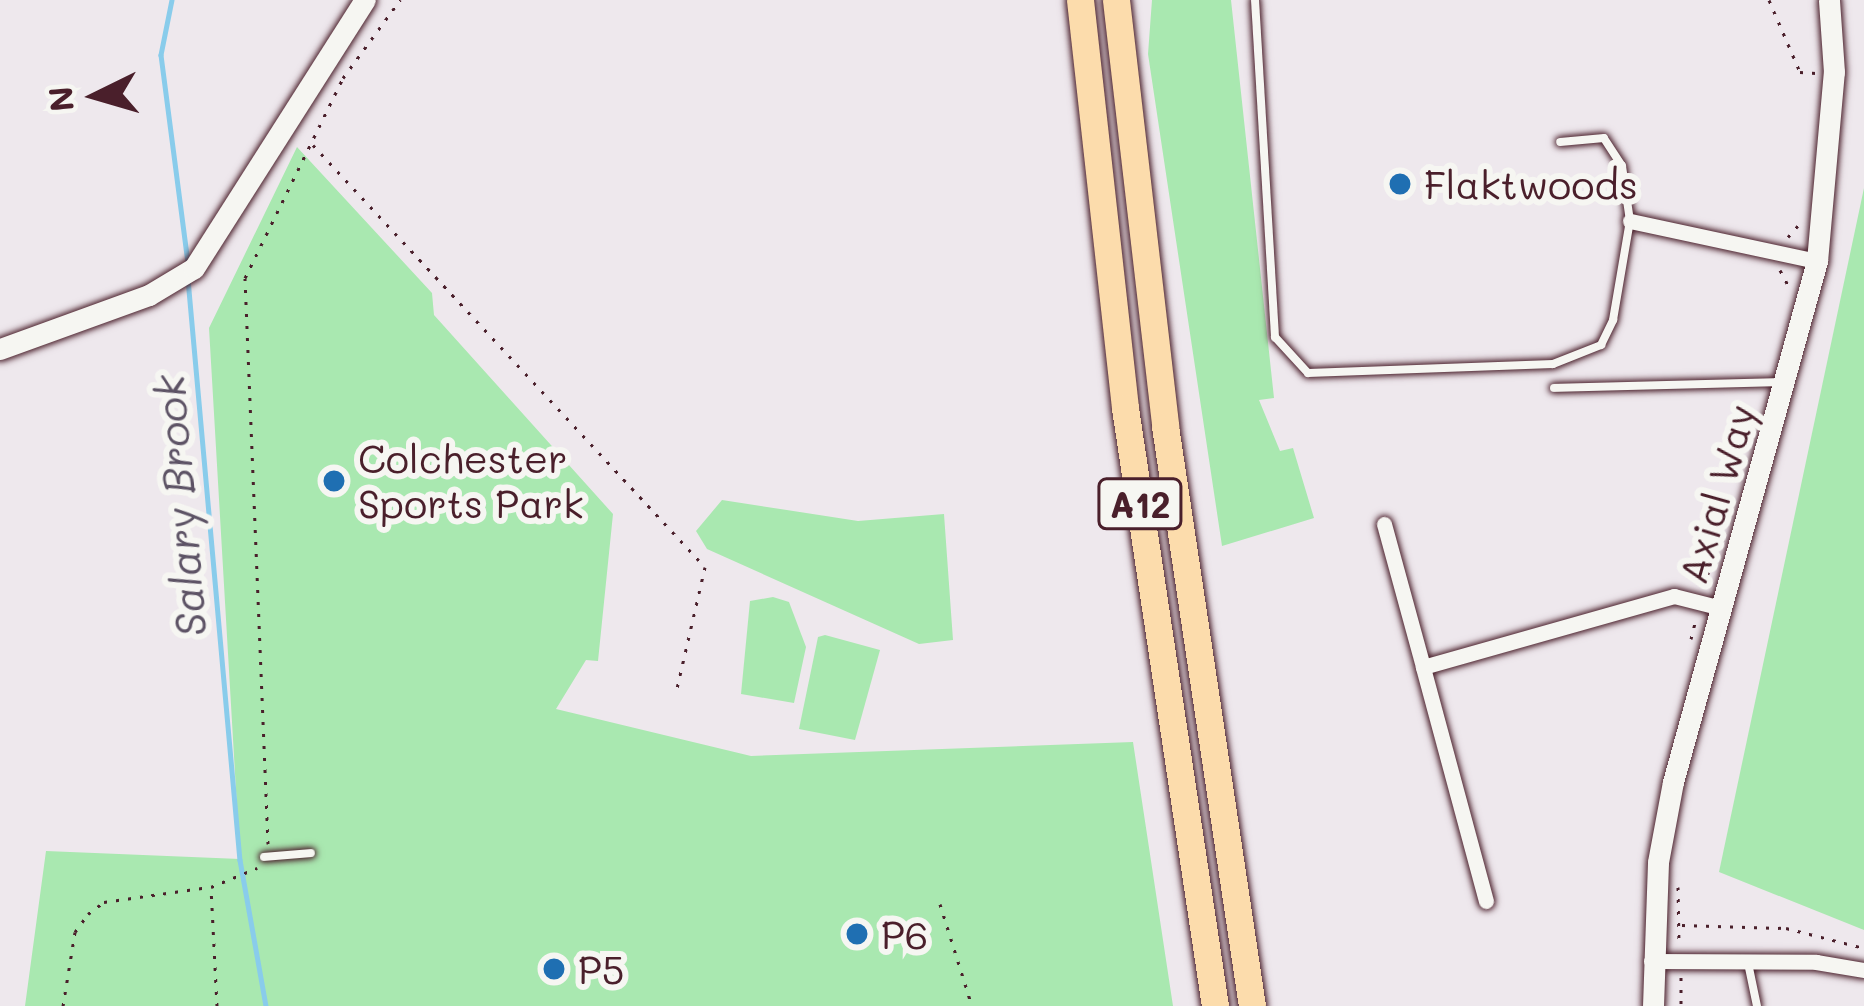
<!DOCTYPE html>
<html>
<head>
<meta charset="utf-8">
<style>
	body { margin:0 }
	#map { position:relative; width:1864px; height:1006px; overflow:hidden; background:#eee8ed; font-family:Mali,sans-serif }
	div>[style] { position:absolute }
	[style*='--x'] { left:calc(var(--x)*1px); top:calc(var(--y)*1px); width:calc(var(--w)*1px); rotate:calc(var(--a)*1deg) }
	.green>* { inset:0; background:#a9e8b0 }
	.stream>* { height:4.5px; margin:-2.25px; padding:0 2.25px; transform-origin:2.25px; border-radius:2.25px; background:#89cceb }
	.path>* { height:3px; margin-top:-1.5px; transform-origin:0; background:repeating-linear-gradient(90deg,#4a1f2b 0 3px,transparent 0 12px) }
	.roads { filter:drop-shadow(0 0 3px #4a1f2b) drop-shadow(0 0 3px #4a1f2b) }
	.lane>* { height:8px; margin:-4px; padding:0 4px; transform-origin:4px; border-radius:4px; background:#f6f6f2 }
	.street>* { height:15px; margin:-7.5px; padding:0 7.5px; transform-origin:7.5px; border-radius:7.5px; background:#f6f6f2 }
	.secondary>* { height:21px; margin:-10.5px; padding:0 10.5px; transform-origin:10.5px; border-radius:10.5px; background:#f6f6f2 }
	.highway>* { height:27px; margin:-13.5px; padding:0 13.5px; transform-origin:13.5px; border-radius:13.5px; background:#fcdcac }
	.dots>* { width:33px; height:33px; translate:-50% -50%; box-sizing:border-box; border:6px solid #f6f6f2; border-radius:50% }
	span { translate:-50% -50%; white-space:nowrap; text-align:center; line-height:1.15; -webkit-text-stroke:12px #f6f6f2; paint-order:stroke }
	.shield-label span { padding:3px 9px; background:#f6f6f2; border:3px solid; border-radius:9px; -webkit-text-stroke-width:0 }
	.shield-label { font-size:36px; color:#4a1f2b; font-weight:700 }
	.poi-label { font-size:39px; color:#4a1f2b }
	.left { translate:0 -50%; text-align:left }
	.street-label { font-size:39px; color:#4a1f2b }
	.water-label { font-size:42px; color:#5d5365; font-style:italic }
	.north { position:absolute; left:36px; top:36px; width:120px; height:120px; -webkit-text-stroke:9px #f6f6f2; paint-order:stroke; rotate:265deg; font-size:33px; font-weight:700; line-height:48px; text-align:center; color:#4a1f2b }
	.north::after { content:''; display:block; margin:auto; width:42px; height:54px; background:#4a1f2b; clip-path:polygon(50% 0,100% 100%,50% 72%,0 100%) }
</style>
</head>
<body>
<div id="map">
	<div class="green">
		<i style="clip-path:polygon(1152px 0,1231px 0,1274px 398px,1259px 400px,1280px 451px,1293px 448px,1314px 518px,1222px 546px,1148px 54px)"></i>
		<i style="clip-path:polygon(297px 147px,432px 293px,434px 315px,613px 514px,598px 661px,586px 660px,556px 709px,751px 756px,1133px 742px,1173px 1006px,25px 1006px,46px 851px,240px 859px,209px 328px)"></i>
		<i style="clip-path:polygon(1864px 188px,1864px 930px,1719px 872px)"></i>
		<i style="clip-path:polygon(722px 500px,858px 521px,944px 514px,953px 640px,919px 644px,707px 549px,696px 531px)"></i>
		<i style="clip-path:polygon(773px 597px,789px 602px,806px 647px,794px 703px,741px 694px,750px 601px)"></i>
		<i style="clip-path:polygon(825px 635px,880px 650px,855px 740px,799px 729px,818px 637px)"></i>
	</div>
	<div class="stream">
		<i style="--x:172;--y:0;--w:56;--a:101.3"></i>
		<i style="--x:161;--y:55;--w:209;--a:82.6"></i>
		<i style="--x:188;--y:279;--w:583;--a:84.89"></i>
		<i style="--x:240;--y:860;--w:148;--a:79.9"></i>
	</div>
	<div class="path">
		<i style="--x:1769;--y:0;--w:78;--a:66.7"></i>
		<i style="--x:1800;--y:72;--w:16;--a:4"></i>
		<i style="--x:313;--y:145;--w:576;--a:47.11"></i>
		<i style="--x:705;--y:567;--w:129;--a:103"></i>
		<i style="--x:1788;--y:237;--w:20;--a:-49"></i>
		<i style="--x:1780;--y:270;--w:19;--a:62"></i>
		<i style="--x:1704;--y:586;--w:50;--a:-72.6"></i>
		<i style="--x:1691;--y:639;--w:21;--a:-76"></i>
		<i style="--x:268;--y:844;--w:566;--a:-92.33"></i>
		<i style="--x:245;--y:278;--w:223;--a:-63.9"></i>
		<i style="--x:343;--y:78;--w:97;--a:-53.8"></i>
		<i style="--x:1678;--y:887;--w:56;--a:89"></i>
		<i style="--x:940;--y:904;--w:107;--a:72.6"></i>
		<i style="--x:1682;--y:925;--w:104;--a:1.7"></i>
		<i style="--x:1786;--y:928;--w:81;--a:14.4"></i>
		<i style="--x:1681;--y:977;--w:29;--a:90"></i>
		<i style="--x:63;--y:1006;--w:75;--a:-80.8"></i>
		<i style="--x:75;--y:932;--w:22;--a:-54"></i>
		<i style="--x:88;--y:914;--w:20;--a:-37"></i>
		<i style="--x:104;--y:902;--w:106;--a:-8.1"></i>
		<i style="--x:217;--y:1006;--w:119;--a:-92.9"></i>
		<i style="--x:211;--y:887;--w:50;--a:-22.4"></i>
	</div>
	<div class="roads">
		<div class="lane">
			<i style="--x:1255;--y:0;--w:338;--a:86.6"></i>
			<i style="--x:1275;--y:337;--w:49;--a:47.5"></i>
			<i style="--x:1308;--y:373;--w:245;--a:-2.1"></i>
			<i style="--x:1553;--y:364;--w:52;--a:-21.6"></i>
			<i style="--x:1601;--y:345;--w:28;--a:-64"></i>
			<i style="--x:1613;--y:320;--w:100;--a:-80.3"></i>
			<i style="--x:1630;--y:221;--w:56;--a:-98.3"></i>
			<i style="--x:1622;--y:166;--w:33;--a:-123"></i>
			<i style="--x:1604;--y:138;--w:44;--a:174.8"></i>
			<i style="--x:1554;--y:388;--w:225;--a:-1.5"></i>
			<i style="--x:264;--y:857;--w:47;--a:-4.9"></i>
			<i style="--x:1748;--y:963;--w:44;--a:78.2"></i>
		</div>
		<div class="street">
			<i style="--x:1630;--y:221;--w:191;--a:12.1"></i>
			<i style="--x:1384;--y:524;--w:148;--a:74.7"></i>
			<i style="--x:1486;--y:901;--w:242;--a:-105.1"></i>
			<i style="--x:1423;--y:667;--w:261;--a:-15.8"></i>
			<i style="--x:1674;--y:596;--w:49;--a:14.3"></i>
			<i style="--x:1651;--y:961;--w:165;--a:0.3"></i>
			<i style="--x:1816;--y:962;--w:49;--a:9.5"></i>
		</div>
		<div class="secondary">
			<i style="--x:0;--y:349;--w:158;--a:-19.9"></i>
			<i style="--x:149;--y:295;--w:52;--a:-31"></i>
			<i style="--x:194;--y:268;--w:318;--a:-57.5"></i>
			<i style="--x:1653;--y:1006;--w:144;--a:-88"></i>
			<i style="--x:1658;--y:862;--w:81;--a:-79.4"></i>
			<i style="--x:1673;--y:782;--w:541;--a:-74.55"></i>
			<i style="--x:1817;--y:261;--w:190;--a:-84.9"></i>
			<i style="--x:1834;--y:72;--w:72;--a:-94"></i>
		</div>
		<div class="highway">
			<i style="--x:1080;--y:0;--w:410;--a:83.7"></i>
			<i style="--x:1125;--y:408;--w:605;--a:81.44"></i>
			<i style="--x:1116;--y:0;--w:429;--a:83.4"></i>
			<i style="--x:1165;--y:426;--w:586;--a:81.47"></i>
		</div>
	</div>
	<div class="dots">
		<i style="left:1400px;top:184px;background:#1f6fb2"></i>
		<i style="left:334px;top:481px;background:#1f6fb2"></i>
		<i style="left:857px;top:934px;background:#1f6fb2"></i>
		<i style="left:554px;top:969px;background:#1f6fb2"></i>
	</div>
	<div class="shield-label">
		<span style="left:1140px;top:504px">A12</span>
	</div>
	<div class="poi-label">
		<span class="left" style="left:1424px;top:184px">Flaktwoods</span>
		<span class="left" style="left:358px;top:481px">Colchester<br>Sports Park</span>
		<span class="left" style="left:881px;top:934px">P6</span>
		<span class="left" style="left:578px;top:969px">P5</span>
	</div>
	<div class="street-label">
		<span style="left:1717px;top:494px;rotate:-74deg">Axial Way</span>
	</div>
	<div class="water-label">
		<span style="left:180px;top:506px;rotate:-95deg">Salary Brook</span>
	</div>
	<div class="north">N</div>
</div>
</body>
</html>
